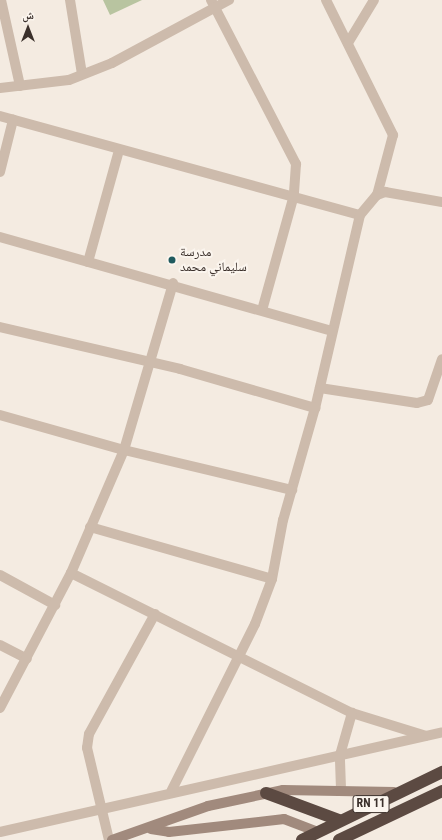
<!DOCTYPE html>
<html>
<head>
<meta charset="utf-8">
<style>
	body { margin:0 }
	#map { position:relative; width:442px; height:840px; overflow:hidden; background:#f4ebe1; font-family:"Roboto Condensed","Noto Naskh Arabic",sans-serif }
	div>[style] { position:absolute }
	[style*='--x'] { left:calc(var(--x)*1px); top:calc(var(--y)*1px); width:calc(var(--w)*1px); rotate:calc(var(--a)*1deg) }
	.green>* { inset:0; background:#b8c4a0 }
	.street>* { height:10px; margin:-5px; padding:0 5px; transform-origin:5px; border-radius:5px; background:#cdbbac }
	.secondary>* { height:10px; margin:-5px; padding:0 5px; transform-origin:5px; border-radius:5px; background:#a18a7d }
	.highway>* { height:12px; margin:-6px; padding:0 6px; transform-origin:6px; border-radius:6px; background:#5c4a42 }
	.dots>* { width:11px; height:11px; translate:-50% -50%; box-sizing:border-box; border:2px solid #fbf5ee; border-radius:50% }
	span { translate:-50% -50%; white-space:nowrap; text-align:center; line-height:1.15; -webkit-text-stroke:4px #fbf5ee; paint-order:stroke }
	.shield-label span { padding:1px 3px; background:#fbf5ee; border:1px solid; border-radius:3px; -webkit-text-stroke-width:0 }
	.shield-label { font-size:12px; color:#3b302b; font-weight:700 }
	.poi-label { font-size:13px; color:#3b302b }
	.left { translate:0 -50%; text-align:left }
	.north { position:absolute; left:8px; top:8px; width:40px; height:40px; -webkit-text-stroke:3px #fbf5ee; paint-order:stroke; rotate:0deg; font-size:11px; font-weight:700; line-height:16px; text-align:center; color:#3b302b }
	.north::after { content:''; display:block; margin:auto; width:14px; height:18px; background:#3b302b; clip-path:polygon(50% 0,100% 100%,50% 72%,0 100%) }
</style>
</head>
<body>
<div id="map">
	<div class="green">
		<i style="clip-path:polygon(103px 0,142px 0,110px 15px)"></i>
	</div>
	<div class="street">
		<i style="--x:1;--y:0;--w:88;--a:77.5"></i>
		<i style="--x:70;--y:0;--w:75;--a:80.8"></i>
		<i style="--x:211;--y:0;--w:185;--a:62.6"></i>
		<i style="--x:296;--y:164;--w:31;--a:94"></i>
		<i style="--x:294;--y:195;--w:119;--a:105.5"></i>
		<i style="--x:326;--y:0;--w:151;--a:63.6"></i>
		<i style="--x:393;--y:135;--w:62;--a:104.9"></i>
		<i style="--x:348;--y:43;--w:50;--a:-58.8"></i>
		<i style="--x:0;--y:88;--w:69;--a:-6.6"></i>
		<i style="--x:69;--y:80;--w:46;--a:-21.6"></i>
		<i style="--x:112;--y:63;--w:133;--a:-28.3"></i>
		<i style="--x:0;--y:116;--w:373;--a:15.4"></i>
		<i style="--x:360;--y:215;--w:198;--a:103.1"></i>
		<i style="--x:315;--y:408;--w:116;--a:105.9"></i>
		<i style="--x:283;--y:520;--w:60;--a:100.6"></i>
		<i style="--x:272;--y:579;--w:48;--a:110.7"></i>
		<i style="--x:255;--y:624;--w:186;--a:116.6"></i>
		<i style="--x:0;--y:172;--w:54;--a:-76"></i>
		<i style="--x:360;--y:215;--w:26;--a:-50"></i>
		<i style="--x:377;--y:195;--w:9;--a:-21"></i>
		<i style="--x:385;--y:192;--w:58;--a:10"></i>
		<i style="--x:0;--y:237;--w:345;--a:15.8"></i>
		<i style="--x:88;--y:262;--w:116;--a:-74.5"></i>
		<i style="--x:0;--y:327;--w:185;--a:13.1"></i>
		<i style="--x:180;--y:369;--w:141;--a:16.1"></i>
		<i style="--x:320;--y:388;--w:98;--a:8.8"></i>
		<i style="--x:417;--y:403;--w:11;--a:-15"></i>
		<i style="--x:428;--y:400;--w:43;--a:-71.1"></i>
		<i style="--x:0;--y:415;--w:129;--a:15.8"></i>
		<i style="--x:124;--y:450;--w:173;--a:13.4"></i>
		<i style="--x:90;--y:527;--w:189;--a:15.9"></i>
		<i style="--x:71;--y:573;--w:314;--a:26.5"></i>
		<i style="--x:352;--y:713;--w:77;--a:17.3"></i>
		<i style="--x:0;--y:575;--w:63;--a:28.6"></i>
		<i style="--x:0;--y:645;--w:30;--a:27"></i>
		<i style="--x:0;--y:708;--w:153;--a:-62.3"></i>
		<i style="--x:71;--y:573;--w:134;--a:-66.7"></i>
		<i style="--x:124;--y:450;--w:174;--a:-73.6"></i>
		<i style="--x:341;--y:789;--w:34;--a:-92"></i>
		<i style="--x:340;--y:755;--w:44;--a:-74.1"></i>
		<i style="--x:0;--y:832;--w:453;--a:-12.7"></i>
		<i style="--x:109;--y:840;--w:95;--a:-103.4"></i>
		<i style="--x:87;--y:748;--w:14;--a:-82"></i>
		<i style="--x:89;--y:734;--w:137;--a:-61.2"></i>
	</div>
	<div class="secondary">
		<i style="--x:151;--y:829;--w:18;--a:9"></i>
		<i style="--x:169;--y:832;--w:116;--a:-6.4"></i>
		<i style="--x:284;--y:819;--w:34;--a:21"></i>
		<i style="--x:112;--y:840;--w:102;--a:-19.5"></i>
		<i style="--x:208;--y:806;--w:77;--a:-12"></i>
		<i style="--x:283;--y:790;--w:111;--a:1"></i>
	</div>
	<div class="highway">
		<i style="--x:266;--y:793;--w:78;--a:20.3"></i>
		<i style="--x:302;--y:840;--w:156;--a:-25.9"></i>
		<i style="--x:339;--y:840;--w:114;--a:-25.4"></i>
	</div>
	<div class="dots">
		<i style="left:172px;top:260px;background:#1f5a5e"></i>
	</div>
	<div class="shield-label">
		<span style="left:371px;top:804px">RN 11</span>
	</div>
	<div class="poi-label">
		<span class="left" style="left:180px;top:260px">مدرسة<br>سليماني محمد</span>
	</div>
	<div class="north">ش</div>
</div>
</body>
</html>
